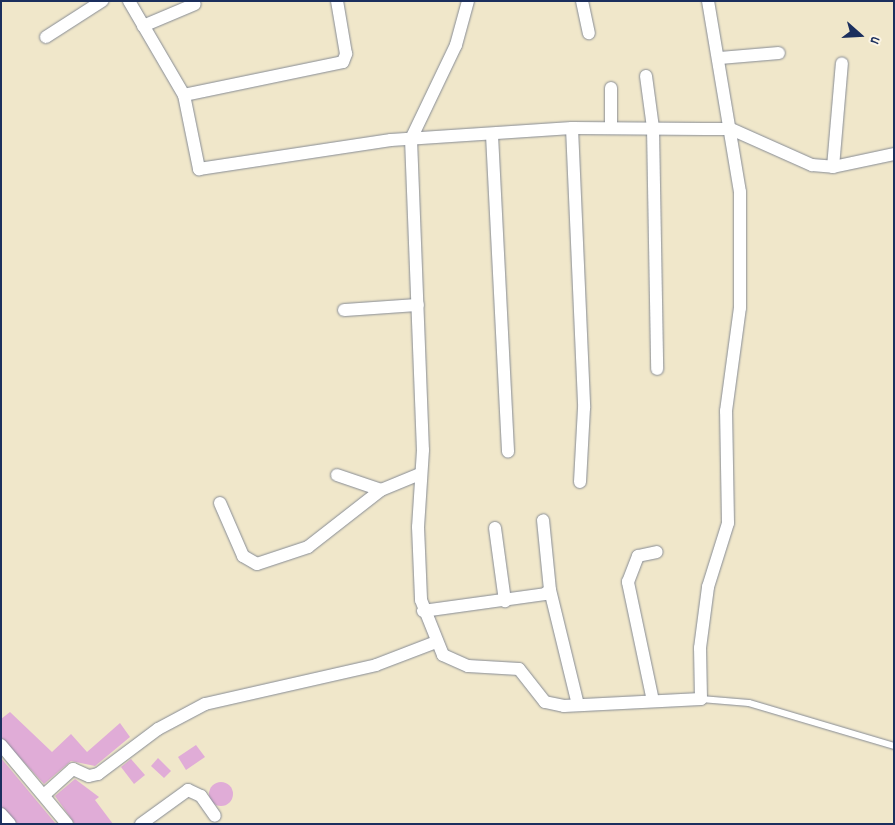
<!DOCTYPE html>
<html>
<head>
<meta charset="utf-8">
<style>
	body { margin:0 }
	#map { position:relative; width:895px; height:825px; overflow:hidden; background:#f0e7ca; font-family:Dekko,sans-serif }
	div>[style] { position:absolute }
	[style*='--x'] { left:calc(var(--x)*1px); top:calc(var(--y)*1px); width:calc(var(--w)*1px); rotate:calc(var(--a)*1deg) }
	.building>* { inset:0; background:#e0acd7 }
	.round { border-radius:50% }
	.roads { filter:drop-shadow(0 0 1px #868b94) drop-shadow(0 0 1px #868b94) }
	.service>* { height:6px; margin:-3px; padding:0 3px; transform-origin:3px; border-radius:3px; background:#fff }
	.minor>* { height:12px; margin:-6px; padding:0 6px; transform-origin:6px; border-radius:6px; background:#fff }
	span { translate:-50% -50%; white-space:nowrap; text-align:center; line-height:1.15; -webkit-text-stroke:4px #fcf5e5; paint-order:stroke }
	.frame { position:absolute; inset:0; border:2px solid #1b2f5e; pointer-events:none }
	.north { position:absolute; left:835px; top:10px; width:50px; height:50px; -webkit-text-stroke:4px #fcf5e5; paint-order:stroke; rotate:109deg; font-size:14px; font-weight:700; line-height:20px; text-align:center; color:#1b2f5e }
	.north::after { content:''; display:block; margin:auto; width:18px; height:22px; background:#1b2f5e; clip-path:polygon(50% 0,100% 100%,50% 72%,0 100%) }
</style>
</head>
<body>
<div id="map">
	<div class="building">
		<i style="clip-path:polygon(10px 712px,52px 752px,71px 734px,87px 752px,120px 723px,130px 737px,95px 766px,71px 761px,44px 784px,1px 737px,1px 719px)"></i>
		<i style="clip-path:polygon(196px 745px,205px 757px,186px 770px,178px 757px)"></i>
		<i style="clip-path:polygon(1px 758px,56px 824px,18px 824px,1px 806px)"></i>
		<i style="clip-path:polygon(158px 758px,171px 771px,164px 778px,151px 766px)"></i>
		<i style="clip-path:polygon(131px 759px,145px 775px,134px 784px,121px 767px)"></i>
		<i style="clip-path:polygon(75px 779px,99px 797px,95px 800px,113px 824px,75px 824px,55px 796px)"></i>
		<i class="round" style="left:209px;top:782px;width:24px;height:24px"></i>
	</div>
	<div class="roads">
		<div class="service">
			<i style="--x:701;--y:699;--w:48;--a:4.8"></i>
			<i style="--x:749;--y:703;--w:151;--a:16.5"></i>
		</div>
		<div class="minor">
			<i style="--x:129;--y:1;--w:109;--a:59.7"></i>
			<i style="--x:184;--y:95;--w:76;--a:78.5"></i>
			<i style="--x:199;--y:169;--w:194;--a:-8.6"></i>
			<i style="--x:391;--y:140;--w:181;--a:-3.8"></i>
			<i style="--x:572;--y:128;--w:159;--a:0.4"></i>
			<i style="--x:731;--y:129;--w:89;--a:24"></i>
			<i style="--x:812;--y:165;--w:21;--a:5"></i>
			<i style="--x:833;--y:167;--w:62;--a:-12"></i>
			<i style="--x:468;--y:1;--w:46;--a:105.3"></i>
			<i style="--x:456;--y:45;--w:104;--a:115.6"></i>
			<i style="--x:411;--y:139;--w:311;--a:87.8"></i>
			<i style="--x:423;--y:450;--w:77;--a:93.7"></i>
			<i style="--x:418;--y:527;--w:73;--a:87.6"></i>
			<i style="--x:421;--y:600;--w:59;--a:68.2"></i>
			<i style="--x:443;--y:655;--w:27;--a:24"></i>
			<i style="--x:468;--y:666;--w:51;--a:3.4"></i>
			<i style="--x:519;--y:669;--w:42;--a:51.8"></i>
			<i style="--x:545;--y:702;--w:19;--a:12"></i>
			<i style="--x:564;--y:706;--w:137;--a:-2.9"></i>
			<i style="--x:701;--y:699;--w:51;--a:-91.1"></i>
			<i style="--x:700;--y:648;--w:62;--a:-82.5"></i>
			<i style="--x:708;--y:587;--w:67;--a:-72.6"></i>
			<i style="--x:728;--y:523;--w:112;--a:-91"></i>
			<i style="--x:726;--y:411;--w:104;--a:-82.3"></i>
			<i style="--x:740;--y:308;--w:116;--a:-90"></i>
			<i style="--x:740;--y:192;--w:194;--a:-99.5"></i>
			<i style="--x:582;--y:1;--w:33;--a:78"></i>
			<i style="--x:143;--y:26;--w:56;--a:-22.9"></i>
			<i style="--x:46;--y:37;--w:67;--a:-32.7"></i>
			<i style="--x:720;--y:58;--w:59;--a:-4.8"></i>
			<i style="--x:646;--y:76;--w:52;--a:82.3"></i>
			<i style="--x:653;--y:128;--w:241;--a:89"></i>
			<i style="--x:611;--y:88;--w:40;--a:90"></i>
			<i style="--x:184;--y:95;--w:162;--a:-11.7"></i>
			<i style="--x:343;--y:62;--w:9;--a:-69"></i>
			<i style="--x:346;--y:54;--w:54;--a:-99.6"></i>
			<i style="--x:572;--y:128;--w:280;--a:87.5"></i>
			<i style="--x:584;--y:408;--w:74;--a:93.1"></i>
			<i style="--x:492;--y:135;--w:317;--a:87.1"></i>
			<i style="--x:833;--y:167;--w:104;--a:-85.1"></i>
			<i style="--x:344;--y:310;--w:74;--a:-3.9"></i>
			<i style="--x:337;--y:475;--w:46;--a:18.8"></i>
			<i style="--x:220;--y:503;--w:58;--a:66.5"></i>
			<i style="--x:243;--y:556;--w:16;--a:30"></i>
			<i style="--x:257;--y:564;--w:54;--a:-18.4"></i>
			<i style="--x:308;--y:547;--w:93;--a:-38"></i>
			<i style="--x:381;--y:490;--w:42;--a:-22.3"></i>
			<i style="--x:495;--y:528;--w:74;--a:82.2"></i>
			<i style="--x:550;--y:590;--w:118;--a:76.3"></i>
			<i style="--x:423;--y:611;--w:123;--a:-7.9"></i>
			<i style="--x:545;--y:594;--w:6;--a:-39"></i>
			<i style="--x:550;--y:590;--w:70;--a:-95.7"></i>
			<i style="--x:653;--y:701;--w:122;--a:-101.9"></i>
			<i style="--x:628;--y:582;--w:28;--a:-69"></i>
			<i style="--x:638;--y:556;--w:19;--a:-12"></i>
			<i style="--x:1;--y:745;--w:103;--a:50.1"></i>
			<i style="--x:44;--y:795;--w:39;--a:-42"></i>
			<i style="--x:73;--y:769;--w:17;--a:24"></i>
			<i style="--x:89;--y:776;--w:9;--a:-13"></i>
			<i style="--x:98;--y:774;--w:75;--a:-36.9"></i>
			<i style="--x:158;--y:729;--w:53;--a:-28"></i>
			<i style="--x:205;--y:704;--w:175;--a:-12.8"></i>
			<i style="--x:376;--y:665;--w:64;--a:-21"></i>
			<i style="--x:1;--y:814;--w:13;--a:48"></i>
			<i style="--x:141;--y:824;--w:58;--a:-35.9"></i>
			<i style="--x:188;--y:790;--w:14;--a:25"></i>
			<i style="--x:201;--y:796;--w:24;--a:55"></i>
		</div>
	</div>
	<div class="frame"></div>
	<div class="north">U</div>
</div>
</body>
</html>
